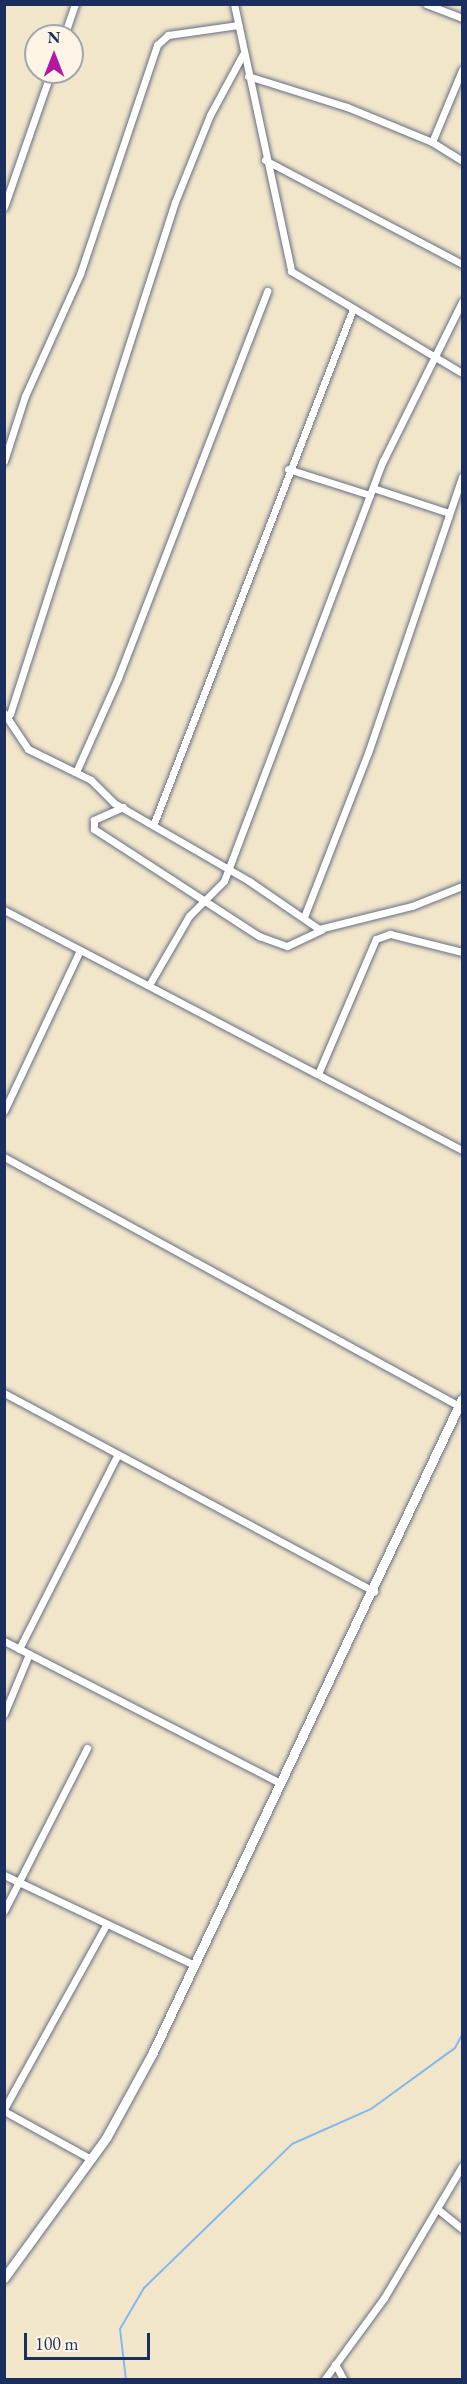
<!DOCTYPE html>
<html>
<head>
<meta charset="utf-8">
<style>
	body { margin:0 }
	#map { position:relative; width:467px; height:2384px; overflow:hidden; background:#f2e6ca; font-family:"EB Garamond",serif }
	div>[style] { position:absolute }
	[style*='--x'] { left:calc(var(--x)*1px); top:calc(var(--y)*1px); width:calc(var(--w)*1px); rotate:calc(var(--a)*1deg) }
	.stream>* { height:2px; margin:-1px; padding:0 1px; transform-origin:1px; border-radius:1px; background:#80b9f1 }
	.roads { filter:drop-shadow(0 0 2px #666f84) drop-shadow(0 0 2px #666f84) }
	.minor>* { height:7px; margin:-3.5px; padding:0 3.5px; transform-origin:3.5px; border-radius:3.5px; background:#fff }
	.tertiary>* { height:9px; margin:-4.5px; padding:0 4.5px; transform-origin:4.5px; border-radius:4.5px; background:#fff }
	span { translate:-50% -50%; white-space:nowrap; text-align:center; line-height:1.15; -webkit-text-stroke:4.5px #fcf5e5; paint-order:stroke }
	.frame { position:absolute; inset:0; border:6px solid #1b2f5e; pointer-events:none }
	.north { position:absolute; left:24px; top:24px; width:60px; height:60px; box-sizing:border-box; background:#fcf5e5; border:2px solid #a2a6af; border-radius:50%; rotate:0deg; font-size:16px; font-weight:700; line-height:24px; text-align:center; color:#1b2f5e }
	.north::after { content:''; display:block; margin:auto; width:21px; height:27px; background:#b5179e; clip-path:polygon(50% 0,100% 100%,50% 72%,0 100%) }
	.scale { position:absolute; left:24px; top:2333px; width:126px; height:27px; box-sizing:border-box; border:3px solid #1b2f5e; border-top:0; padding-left:8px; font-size:18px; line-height:21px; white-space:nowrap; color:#1b2f5e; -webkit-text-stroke:4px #fcf5e5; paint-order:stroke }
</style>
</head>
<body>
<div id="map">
	<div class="stream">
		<i style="--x:126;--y:2380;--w:51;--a:-96.7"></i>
		<i style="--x:120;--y:2329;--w:48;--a:-59.7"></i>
		<i style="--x:144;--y:2288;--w:206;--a:-44.2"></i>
		<i style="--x:292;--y:2144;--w:86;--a:-23.9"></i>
		<i style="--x:371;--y:2109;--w:104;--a:-36"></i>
		<i style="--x:455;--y:2048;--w:15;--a:-62"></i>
	</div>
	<div class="roads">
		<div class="minor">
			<i style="--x:234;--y:4;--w:273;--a:77.9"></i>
			<i style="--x:291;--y:271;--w:199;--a:30.8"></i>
			<i style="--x:426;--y:4;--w:39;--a:21"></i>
			<i style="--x:64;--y:36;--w:34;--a:-71"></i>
			<i style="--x:248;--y:76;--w:104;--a:17.4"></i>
			<i style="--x:347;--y:107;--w:92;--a:22.4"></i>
			<i style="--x:432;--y:142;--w:36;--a:32"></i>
			<i style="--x:432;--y:142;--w:78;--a:-67.4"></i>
			<i style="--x:265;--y:160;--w:223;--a:27.8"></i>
			<i style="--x:4;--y:207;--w:143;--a:-70.8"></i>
			<i style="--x:4;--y:461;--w:68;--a:-72.1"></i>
			<i style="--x:25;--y:396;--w:134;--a:-65.7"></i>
			<i style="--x:80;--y:274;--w:242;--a:-71.4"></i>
			<i style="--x:157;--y:45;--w:15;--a:-42"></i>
			<i style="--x:168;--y:35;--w:71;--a:-8.1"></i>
			<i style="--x:288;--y:469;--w:86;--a:17.6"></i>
			<i style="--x:373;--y:488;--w:80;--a:18.2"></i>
			<i style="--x:4;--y:713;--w:43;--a:56.3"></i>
			<i style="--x:28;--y:749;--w:70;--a:26.2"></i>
			<i style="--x:91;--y:780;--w:33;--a:45"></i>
			<i style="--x:114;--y:803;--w:156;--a:30"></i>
			<i style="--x:249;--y:881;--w:85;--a:34.4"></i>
			<i style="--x:319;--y:929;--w:96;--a:-13.9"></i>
			<i style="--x:412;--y:906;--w:54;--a:-21.8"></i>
			<i style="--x:10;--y:714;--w:538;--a:-72.14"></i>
			<i style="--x:175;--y:202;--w:94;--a:-68.1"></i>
			<i style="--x:210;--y:115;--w:69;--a:-61.6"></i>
			<i style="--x:76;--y:772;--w:103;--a:-65.9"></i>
			<i style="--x:118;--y:678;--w:415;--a:-68.9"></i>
			<i style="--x:123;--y:807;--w:32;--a:156"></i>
			<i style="--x:94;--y:820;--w:9;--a:90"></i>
			<i style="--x:94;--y:829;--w:197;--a:33"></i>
			<i style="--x:259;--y:936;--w:30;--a:20"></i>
			<i style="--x:287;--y:946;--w:38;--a:-25"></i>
			<i style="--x:154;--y:823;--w:551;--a:-68.84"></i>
			<i style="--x:4;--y:910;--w:517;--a:27.66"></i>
			<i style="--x:304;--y:917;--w:176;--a:-68.7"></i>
			<i style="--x:368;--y:753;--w:292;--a:-71.2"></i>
			<i style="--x:149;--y:985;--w:80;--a:-59.9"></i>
			<i style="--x:189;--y:916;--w:49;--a:-45"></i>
			<i style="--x:224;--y:881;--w:449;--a:-69.3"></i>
			<i style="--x:383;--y:461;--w:178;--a:-63.6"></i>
			<i style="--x:318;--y:1074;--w:147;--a:-66.8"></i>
			<i style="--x:376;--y:939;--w:15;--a:-20"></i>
			<i style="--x:390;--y:934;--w:74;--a:14"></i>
			<i style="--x:4;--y:1111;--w:178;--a:-64.7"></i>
			<i style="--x:4;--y:1157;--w:519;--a:28.69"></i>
			<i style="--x:4;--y:1393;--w:420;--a:28.2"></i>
			<i style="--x:4;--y:1641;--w:310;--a:27.2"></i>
			<i style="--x:19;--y:1649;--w:216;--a:-63.1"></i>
			<i style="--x:4;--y:1714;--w:65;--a:-67.4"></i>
			<i style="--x:4;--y:1875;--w:210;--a:25.3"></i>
			<i style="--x:4;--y:1911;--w:183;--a:-63"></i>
			<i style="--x:4;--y:2109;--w:210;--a:-61"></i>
			<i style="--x:4;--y:2111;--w:99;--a:28.9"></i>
			<i style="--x:440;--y:2211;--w:28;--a:39"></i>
			<i style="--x:335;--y:2364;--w:18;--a:61"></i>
			<i style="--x:324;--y:2380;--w:102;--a:-53.8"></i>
			<i style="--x:384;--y:2298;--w:153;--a:-59.4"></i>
		</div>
		<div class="tertiary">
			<i style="--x:4;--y:2278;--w:173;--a:-53.9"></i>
			<i style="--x:106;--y:2138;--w:98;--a:-61.3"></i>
			<i style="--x:153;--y:2052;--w:722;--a:-64.68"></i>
		</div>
	</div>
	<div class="frame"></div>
	<div class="north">N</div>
	<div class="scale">100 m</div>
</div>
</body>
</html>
